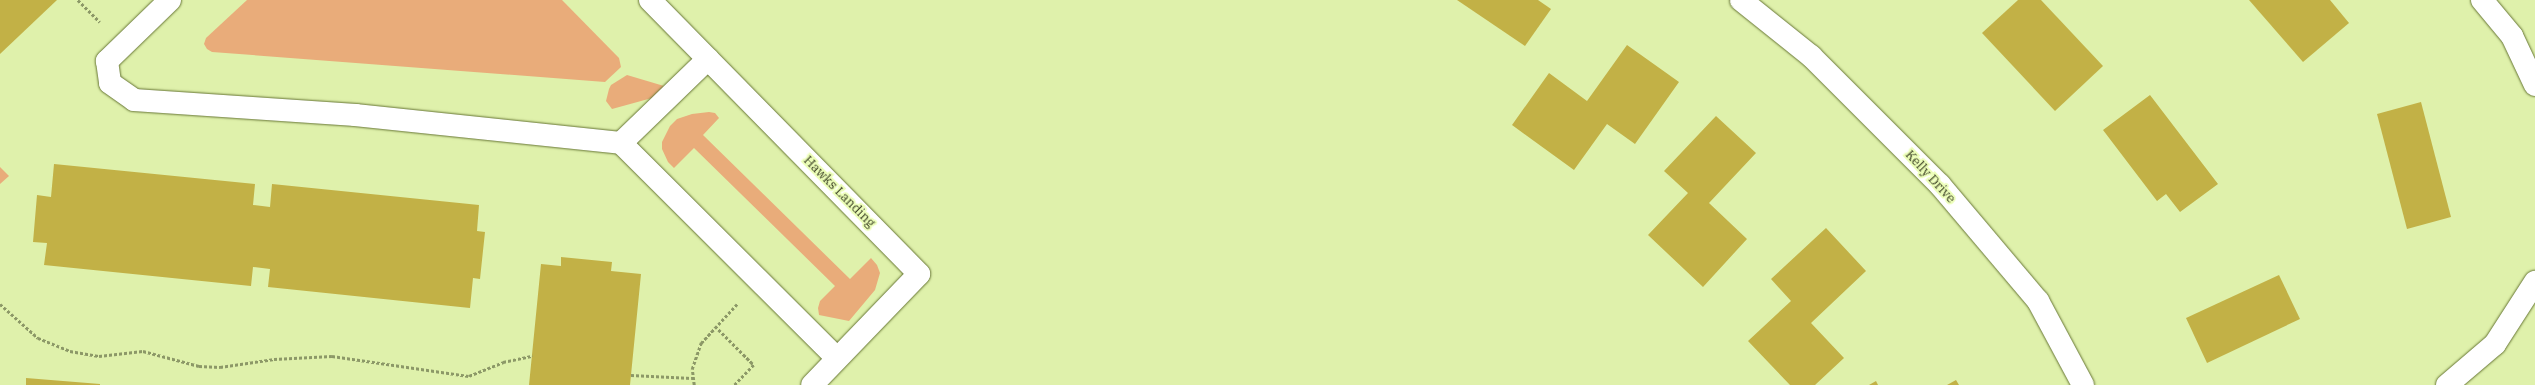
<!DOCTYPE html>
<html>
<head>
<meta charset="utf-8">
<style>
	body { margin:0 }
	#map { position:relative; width:2535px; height:385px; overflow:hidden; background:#dff1ab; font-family:"IBM Plex Serif",serif }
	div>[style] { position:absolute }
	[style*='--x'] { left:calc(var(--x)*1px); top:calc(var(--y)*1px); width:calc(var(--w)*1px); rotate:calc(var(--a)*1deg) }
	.green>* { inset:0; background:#e9ac7a }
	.building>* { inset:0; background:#c2b146 }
	.path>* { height:2.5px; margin-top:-1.25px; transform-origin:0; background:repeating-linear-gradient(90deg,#8c9867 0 3px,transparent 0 5px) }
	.roads { filter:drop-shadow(0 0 1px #677635) drop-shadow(0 0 1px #677635) }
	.lane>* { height:22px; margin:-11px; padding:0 11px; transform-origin:11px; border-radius:11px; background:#fff }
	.street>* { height:22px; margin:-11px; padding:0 11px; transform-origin:11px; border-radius:11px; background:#fff }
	span { translate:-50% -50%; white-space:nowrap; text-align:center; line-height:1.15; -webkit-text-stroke:4px #ecfeb8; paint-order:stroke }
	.street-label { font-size:13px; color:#343a1f }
</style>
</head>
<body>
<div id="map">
	<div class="green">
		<i style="clip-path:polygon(247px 0,562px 0,619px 58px,621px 67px,605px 82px,212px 52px,207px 49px,204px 44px,206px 38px)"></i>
		<i style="clip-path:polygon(627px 75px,664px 86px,652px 98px,612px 109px,606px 101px,609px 89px,611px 85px)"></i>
		<i style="clip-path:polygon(709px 112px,715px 113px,719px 118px,703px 135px,850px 279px,871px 258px,877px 265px,880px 273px,875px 290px,849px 321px,819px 315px,818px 308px,820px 301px,835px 286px,694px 148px,674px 168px,668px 162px,662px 149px,662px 142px,670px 126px,677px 119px,692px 114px)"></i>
		<i style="clip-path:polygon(0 167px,9px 176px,0 184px)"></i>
	</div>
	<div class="building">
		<i style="clip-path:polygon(0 0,57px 0,0 54px)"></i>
		<i style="clip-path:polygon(1457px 0,1538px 0,1551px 9px,1525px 46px)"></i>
		<i style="clip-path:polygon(2018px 0,2041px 0,2103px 66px,2055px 111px,1982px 33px)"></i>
		<i style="clip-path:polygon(2249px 0,2330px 0,2349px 23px,2303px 62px)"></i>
		<i style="clip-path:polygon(1627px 45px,1679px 82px,1635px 144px,1607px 124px,1574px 170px,1512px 125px,1549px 73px,1587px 101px)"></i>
		<i style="clip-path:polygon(2150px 95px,2218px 184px,2180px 212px,2166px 194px,2157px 201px,2103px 130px)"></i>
		<i style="clip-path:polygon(2421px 102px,2451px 217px,2407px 229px,2377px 114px)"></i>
		<i style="clip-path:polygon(1716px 116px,1756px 153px,1709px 203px,1747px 239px,1703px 287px,1648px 235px,1688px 193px,1664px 171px)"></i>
		<i style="clip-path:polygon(54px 164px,255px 184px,253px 205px,270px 207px,272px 184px,479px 205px,477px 231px,485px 232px,480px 279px,473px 278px,470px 308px,268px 287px,270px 269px,253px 267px,251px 286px,44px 265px,47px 243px,33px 242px,37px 195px,51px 197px)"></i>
		<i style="clip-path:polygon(1826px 228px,1866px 271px,1811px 323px,1844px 358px,1815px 385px,1790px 385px,1748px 341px,1791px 301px,1771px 279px)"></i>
		<i style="clip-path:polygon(561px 257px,612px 262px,611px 271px,641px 274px,630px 385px,529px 385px,541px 264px,561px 266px)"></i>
		<i style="clip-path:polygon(2279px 275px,2300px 319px,2207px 363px,2186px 318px)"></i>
		<i style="clip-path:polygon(26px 378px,100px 384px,100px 385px,26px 385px)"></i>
		<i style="clip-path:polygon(1956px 380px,1959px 385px,1947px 385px)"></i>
		<i style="clip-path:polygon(1876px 381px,1878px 385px,1869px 385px)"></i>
	</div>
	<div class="path">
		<i style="--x:78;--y:0;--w:31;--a:45"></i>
		<i style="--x:0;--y:304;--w:51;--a:41.8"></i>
		<i style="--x:38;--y:338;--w:35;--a:22"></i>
		<i style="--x:70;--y:351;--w:29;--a:10"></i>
		<i style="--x:99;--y:356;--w:44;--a:-6.5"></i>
		<i style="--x:143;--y:351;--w:58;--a:15"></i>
		<i style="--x:199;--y:366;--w:21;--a:3"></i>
		<i style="--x:220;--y:367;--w:55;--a:-8.4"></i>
		<i style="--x:274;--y:359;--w:58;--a:-3"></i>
		<i style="--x:332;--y:356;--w:138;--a:8.3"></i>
		<i style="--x:469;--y:376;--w:37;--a:-22"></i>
		<i style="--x:503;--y:362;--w:30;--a:-12"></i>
		<i style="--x:715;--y:326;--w:55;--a:45"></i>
		<i style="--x:754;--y:365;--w:28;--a:134"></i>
		<i style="--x:631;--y:375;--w:61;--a:2.8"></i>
		<i style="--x:694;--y:385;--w:16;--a:-97"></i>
		<i style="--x:692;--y:369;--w:28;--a:-71"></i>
		<i style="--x:701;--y:343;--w:53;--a:-47.3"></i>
	</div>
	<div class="roads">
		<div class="lane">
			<i style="--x:170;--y:0;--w:88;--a:135.9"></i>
			<i style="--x:107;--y:61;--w:22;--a:82"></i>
			<i style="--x:110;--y:83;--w:29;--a:35"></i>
			<i style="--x:134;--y:100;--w:222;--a:3.9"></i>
			<i style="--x:355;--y:115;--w:267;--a:6"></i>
			<i style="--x:621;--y:143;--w:121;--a:-44"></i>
			<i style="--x:621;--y:143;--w:305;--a:44.9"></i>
		</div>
		<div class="street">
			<i style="--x:650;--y:0;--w:384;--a:45.5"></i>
			<i style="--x:919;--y:274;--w:154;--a:133.9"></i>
			<i style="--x:1741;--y:0;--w:90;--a:38.7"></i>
			<i style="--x:1811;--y:56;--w:182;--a:45"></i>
			<i style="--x:1940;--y:185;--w:152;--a:49.8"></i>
			<i style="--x:2038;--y:301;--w:95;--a:61.8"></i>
			<i style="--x:2482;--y:0;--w:47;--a:50.2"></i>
			<i style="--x:2512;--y:36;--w:54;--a:64.9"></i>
			<i style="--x:2447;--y:385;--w:63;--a:-40.5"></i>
			<i style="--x:2495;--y:344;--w:74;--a:-57.2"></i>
		</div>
	</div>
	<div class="street-label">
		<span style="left:1930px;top:177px;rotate:47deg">Kelly Drive</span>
		<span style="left:839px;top:192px;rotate:45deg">Hawks Landing</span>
	</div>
</div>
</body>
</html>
